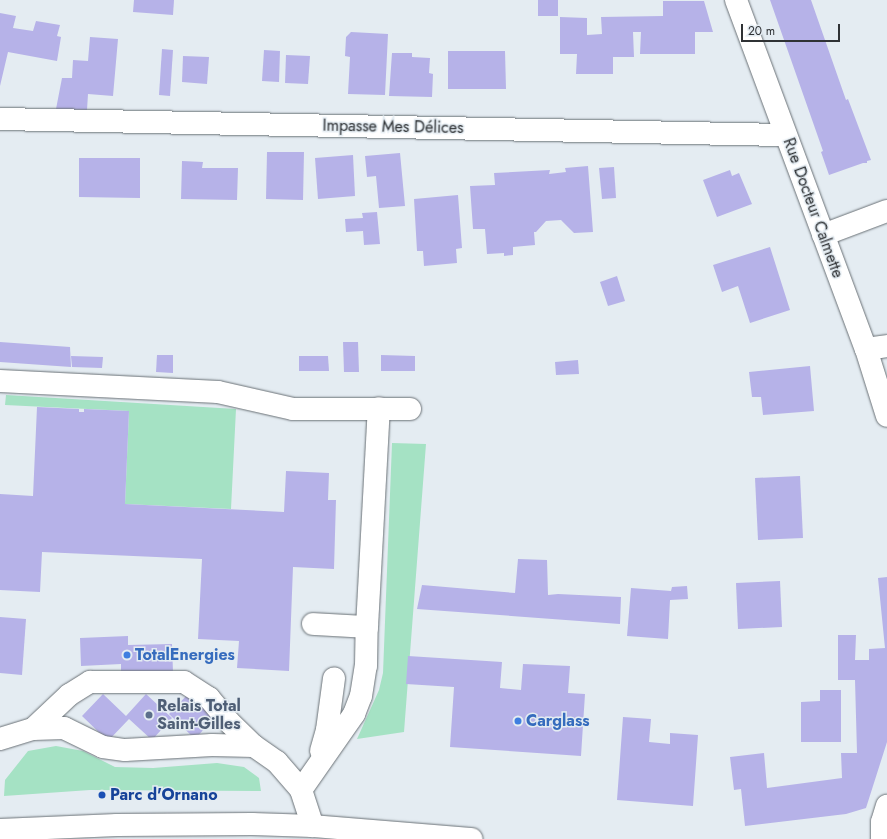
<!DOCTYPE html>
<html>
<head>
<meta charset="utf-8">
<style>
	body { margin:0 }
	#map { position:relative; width:887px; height:839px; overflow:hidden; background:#e4ecf2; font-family:Jost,sans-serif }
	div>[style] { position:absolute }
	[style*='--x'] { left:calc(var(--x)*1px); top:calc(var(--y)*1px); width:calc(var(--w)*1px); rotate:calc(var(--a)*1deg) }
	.green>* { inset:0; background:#a5e2c4 }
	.building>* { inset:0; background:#b6b2e8 }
	.roads { filter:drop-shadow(0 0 1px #6a7176) drop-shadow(0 0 1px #6a7176) }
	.minor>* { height:22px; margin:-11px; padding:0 11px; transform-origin:11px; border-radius:11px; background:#fff }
	.major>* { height:22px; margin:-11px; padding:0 11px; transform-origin:11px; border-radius:11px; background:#fff }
	.dots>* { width:11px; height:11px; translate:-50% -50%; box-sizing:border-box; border:2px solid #e4ecf2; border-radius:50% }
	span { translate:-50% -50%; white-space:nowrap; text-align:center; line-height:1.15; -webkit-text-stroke:3px #e4ecf2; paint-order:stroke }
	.street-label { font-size:16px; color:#2f3235 }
	.shop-label { font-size:16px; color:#366cbe; font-weight:700 }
	.left { translate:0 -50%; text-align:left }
	.service-label { font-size:16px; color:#4e5e75; font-weight:700 }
	.transit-label { font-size:16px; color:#164399; font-weight:700 }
	.scale { position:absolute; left:741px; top:24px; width:99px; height:18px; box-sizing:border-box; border:2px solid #2f3235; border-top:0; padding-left:5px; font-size:12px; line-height:14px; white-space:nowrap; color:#2f3235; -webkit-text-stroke:3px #e4ecf2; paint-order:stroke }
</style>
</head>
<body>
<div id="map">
	<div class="green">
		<i style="clip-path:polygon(6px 395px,236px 409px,231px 509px,125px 504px,129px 411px,5px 405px)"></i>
		<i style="clip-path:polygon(392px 443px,426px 444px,404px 732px,357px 739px,379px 690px,383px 673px)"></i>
		<i style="clip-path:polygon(56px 746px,83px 751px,115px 767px,153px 768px,217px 763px,244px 767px,259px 778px,261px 791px,90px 790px,4px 796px,5px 780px,28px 751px)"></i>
	</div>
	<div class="building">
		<i style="clip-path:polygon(134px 0,174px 0,173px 15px,133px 12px)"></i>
		<i style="clip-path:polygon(538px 0,558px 0,558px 16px,538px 16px)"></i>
		<i style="clip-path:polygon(770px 0,811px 0,846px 100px,848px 99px,871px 160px,867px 161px,867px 163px,863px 163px,829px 175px,821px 152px,823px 151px)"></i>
		<i style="clip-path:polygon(663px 1px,704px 1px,713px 32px,695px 32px,695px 54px,640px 54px,641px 32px,633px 32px,634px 57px,613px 57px,613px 74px,576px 74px,577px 54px,560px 54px,560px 17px,587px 18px,587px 35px,602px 34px,601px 17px,663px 16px)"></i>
		<i style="clip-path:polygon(0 13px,16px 16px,13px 28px,33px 31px,36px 21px,60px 25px,57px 36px,61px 37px,57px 61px,8px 52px,0 86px)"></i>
		<i style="clip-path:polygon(351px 32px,388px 34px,385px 95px,348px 94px,350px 57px,345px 56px,346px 37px)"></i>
		<i style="clip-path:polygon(90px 37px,118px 39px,113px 96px,88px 94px,87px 110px,56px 109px,62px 78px,72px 78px,73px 60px,88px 61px)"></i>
		<i style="clip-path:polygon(162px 49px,173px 50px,170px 96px,159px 95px)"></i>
		<i style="clip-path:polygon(264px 50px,280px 51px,279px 82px,262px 81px)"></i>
		<i style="clip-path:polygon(448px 51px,505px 51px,506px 89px,448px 89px)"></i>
		<i style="clip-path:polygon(392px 53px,412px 53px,412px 57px,430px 58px,429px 73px,433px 74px,432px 97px,389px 96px)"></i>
		<i style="clip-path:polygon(286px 55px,310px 56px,308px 84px,285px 83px)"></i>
		<i style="clip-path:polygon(183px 56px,209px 57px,207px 84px,182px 82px)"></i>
		<i style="clip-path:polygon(267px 152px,304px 152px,303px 200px,266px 199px)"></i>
		<i style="clip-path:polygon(400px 153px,405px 206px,379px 208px,376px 176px,367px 177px,365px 156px)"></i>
		<i style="clip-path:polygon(353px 155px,355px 196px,318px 199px,315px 158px)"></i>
		<i style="clip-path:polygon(79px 158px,140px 158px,140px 198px,79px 197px)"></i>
		<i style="clip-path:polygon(182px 161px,203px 162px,202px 168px,238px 168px,237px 200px,181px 199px)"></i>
		<i style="clip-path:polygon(588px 166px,593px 232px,574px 233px,561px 220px,546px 221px,536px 232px,534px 232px,535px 245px,513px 247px,513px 255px,504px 256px,504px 253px,487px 254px,485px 229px,473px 229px,470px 186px,495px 185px,494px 173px,550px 170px,549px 174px,566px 172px,565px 168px)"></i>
		<i style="clip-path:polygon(614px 167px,616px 198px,602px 199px,599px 168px)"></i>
		<i style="clip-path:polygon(730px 170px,732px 176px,739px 173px,752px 204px,717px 217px,703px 180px)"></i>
		<i style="clip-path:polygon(458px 195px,462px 248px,456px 249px,457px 263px,424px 266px,423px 251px,417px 251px,414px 199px)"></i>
		<i style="clip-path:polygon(377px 212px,380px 244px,364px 245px,363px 231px,346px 232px,345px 219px,363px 218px,362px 213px)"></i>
		<i style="clip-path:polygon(770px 247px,790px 310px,750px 323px,738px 286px,722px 292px,713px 265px)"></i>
		<i style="clip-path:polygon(617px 276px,625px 301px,608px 306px,600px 282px)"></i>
		<i style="clip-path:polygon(0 342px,70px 347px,71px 367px,0 362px)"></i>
		<i style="clip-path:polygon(343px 342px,358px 342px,359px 372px,344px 372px)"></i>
		<i style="clip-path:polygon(157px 355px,173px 355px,173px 373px,156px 372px)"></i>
		<i style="clip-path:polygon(381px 355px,415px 356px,415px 371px,381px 371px)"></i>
		<i style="clip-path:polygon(71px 356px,103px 357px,102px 368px,72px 367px)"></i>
		<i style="clip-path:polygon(299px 356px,328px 356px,329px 371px,299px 371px)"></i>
		<i style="clip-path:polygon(578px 360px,579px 374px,556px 375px,555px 362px)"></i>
		<i style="clip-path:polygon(810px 366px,814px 411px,763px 415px,761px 397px,752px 397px,749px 372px)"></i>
		<i style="clip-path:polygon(37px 407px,79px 409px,79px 412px,84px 412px,84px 409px,129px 411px,125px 504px,284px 512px,286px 471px,329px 473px,328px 500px,336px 500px,334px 569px,293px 567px,289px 671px,237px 668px,239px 641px,198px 639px,202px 559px,42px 552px,40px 592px,0 590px,0 494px,33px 496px)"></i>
		<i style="clip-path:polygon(800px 476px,803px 538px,758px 540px,755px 478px)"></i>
		<i style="clip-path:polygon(518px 559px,547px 560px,548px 595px,558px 594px,621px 597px,620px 624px,417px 609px,422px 585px,515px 593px)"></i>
		<i style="clip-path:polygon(887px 577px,887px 742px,866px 808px,846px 814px,745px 826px,741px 789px,734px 790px,730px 757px,764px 753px,767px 788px,842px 778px,841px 753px,857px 753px,855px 680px,838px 680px,838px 635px,856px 635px,855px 660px,869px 660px,869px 649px,885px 648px,878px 578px)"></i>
		<i style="clip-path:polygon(780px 581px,782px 627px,738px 629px,736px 583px)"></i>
		<i style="clip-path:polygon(687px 586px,688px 599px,670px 600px,668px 639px,627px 636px,631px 588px,671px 591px,672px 587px)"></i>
		<i style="clip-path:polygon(0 617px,26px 619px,22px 675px,0 673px)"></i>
		<i style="clip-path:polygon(128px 636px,128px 645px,172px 644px,173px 672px,121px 673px,121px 664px,81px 666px,80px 638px)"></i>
		<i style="clip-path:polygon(408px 656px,502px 662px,500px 688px,521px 690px,523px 664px,570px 666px,568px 693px,585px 694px,581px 756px,450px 747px,454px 687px,406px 684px)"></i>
		<i style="clip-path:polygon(820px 690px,841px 690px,841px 742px,801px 742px,801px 702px,820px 701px)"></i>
		<i style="clip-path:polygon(189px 693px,215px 717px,195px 739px,169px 714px)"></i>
		<i style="clip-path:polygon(103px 694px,126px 716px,146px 694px,172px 718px,152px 740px,129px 719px,108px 741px,82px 716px)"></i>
		<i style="clip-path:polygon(623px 717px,651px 719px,649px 742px,670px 744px,670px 733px,698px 735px,693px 806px,617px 800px)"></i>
	</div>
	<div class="roads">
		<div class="minor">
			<i style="--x:736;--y:0;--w:372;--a:69.6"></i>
			<i style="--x:866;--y:349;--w:70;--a:72.6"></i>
			<i style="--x:0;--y:119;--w:785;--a:1.17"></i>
			<i style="--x:823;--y:235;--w:68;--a:-20.6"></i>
			<i style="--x:866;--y:349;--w:21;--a:-8"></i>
			<i style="--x:0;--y:381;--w:218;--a:2.9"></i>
			<i style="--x:218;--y:392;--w:77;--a:12.8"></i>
			<i style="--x:293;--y:409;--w:117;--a:0"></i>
			<i style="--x:313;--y:624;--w:54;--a:3.2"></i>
			<i style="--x:367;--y:627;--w:219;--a:-86.9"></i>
			<i style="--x:33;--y:729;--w:50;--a:-43.4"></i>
			<i style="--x:69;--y:695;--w:25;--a:-32"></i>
			<i style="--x:90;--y:682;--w:94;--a:0"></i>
			<i style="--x:184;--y:682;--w:30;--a:33"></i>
			<i style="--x:209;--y:698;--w:31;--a:50"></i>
			<i style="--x:229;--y:722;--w:35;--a:44"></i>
			<i style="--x:0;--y:739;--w:34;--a:-17"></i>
			<i style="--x:33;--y:729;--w:31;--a:-2"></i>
			<i style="--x:64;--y:728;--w:43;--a:26"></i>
			<i style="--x:103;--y:747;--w:22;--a:8"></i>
			<i style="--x:125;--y:750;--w:87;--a:-3.3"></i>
			<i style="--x:212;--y:745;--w:42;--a:1.4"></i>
			<i style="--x:254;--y:746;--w:28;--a:35"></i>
			<i style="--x:277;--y:762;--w:37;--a:49"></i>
			<i style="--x:301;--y:790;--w:38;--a:72"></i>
			<i style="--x:321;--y:751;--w:22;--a:-74"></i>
			<i style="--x:327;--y:730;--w:52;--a:-82.3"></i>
			<i style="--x:301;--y:790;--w:93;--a:-55.1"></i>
			<i style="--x:354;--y:714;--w:19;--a:-69"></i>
			<i style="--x:361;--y:696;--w:30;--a:-81"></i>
			<i style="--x:366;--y:666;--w:39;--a:-89"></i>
			<i style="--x:882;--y:839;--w:17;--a:-90"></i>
			<i style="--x:882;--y:822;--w:17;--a:-73"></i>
		</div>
		<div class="major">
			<i style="--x:0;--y:830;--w:117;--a:-2.4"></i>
			<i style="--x:117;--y:825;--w:135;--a:-0.4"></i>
			<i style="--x:252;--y:824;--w:61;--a:1.9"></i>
			<i style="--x:313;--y:826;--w:159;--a:4.7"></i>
		</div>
	</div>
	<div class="dots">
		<i style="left:127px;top:655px;background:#3f7fe0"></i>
		<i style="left:149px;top:715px;background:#5c6f8a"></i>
		<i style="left:518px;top:721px;background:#3f7fe0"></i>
		<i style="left:102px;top:795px;background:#1a4fb4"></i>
	</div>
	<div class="street-label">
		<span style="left:393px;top:127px;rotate:1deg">Impasse Mes Délices</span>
		<span style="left:813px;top:208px;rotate:70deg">Rue Docteur Calmette</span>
	</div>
	<div class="shop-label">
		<span class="left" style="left:135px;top:655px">TotalEnergies</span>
		<span class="left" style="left:526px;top:721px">Carglass</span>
	</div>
	<div class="service-label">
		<span class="left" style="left:157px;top:715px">Relais Total<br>Saint-Gilles</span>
	</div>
	<div class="transit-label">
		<span class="left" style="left:110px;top:795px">Parc d'Ornano</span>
	</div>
	<div class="scale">20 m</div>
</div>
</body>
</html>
